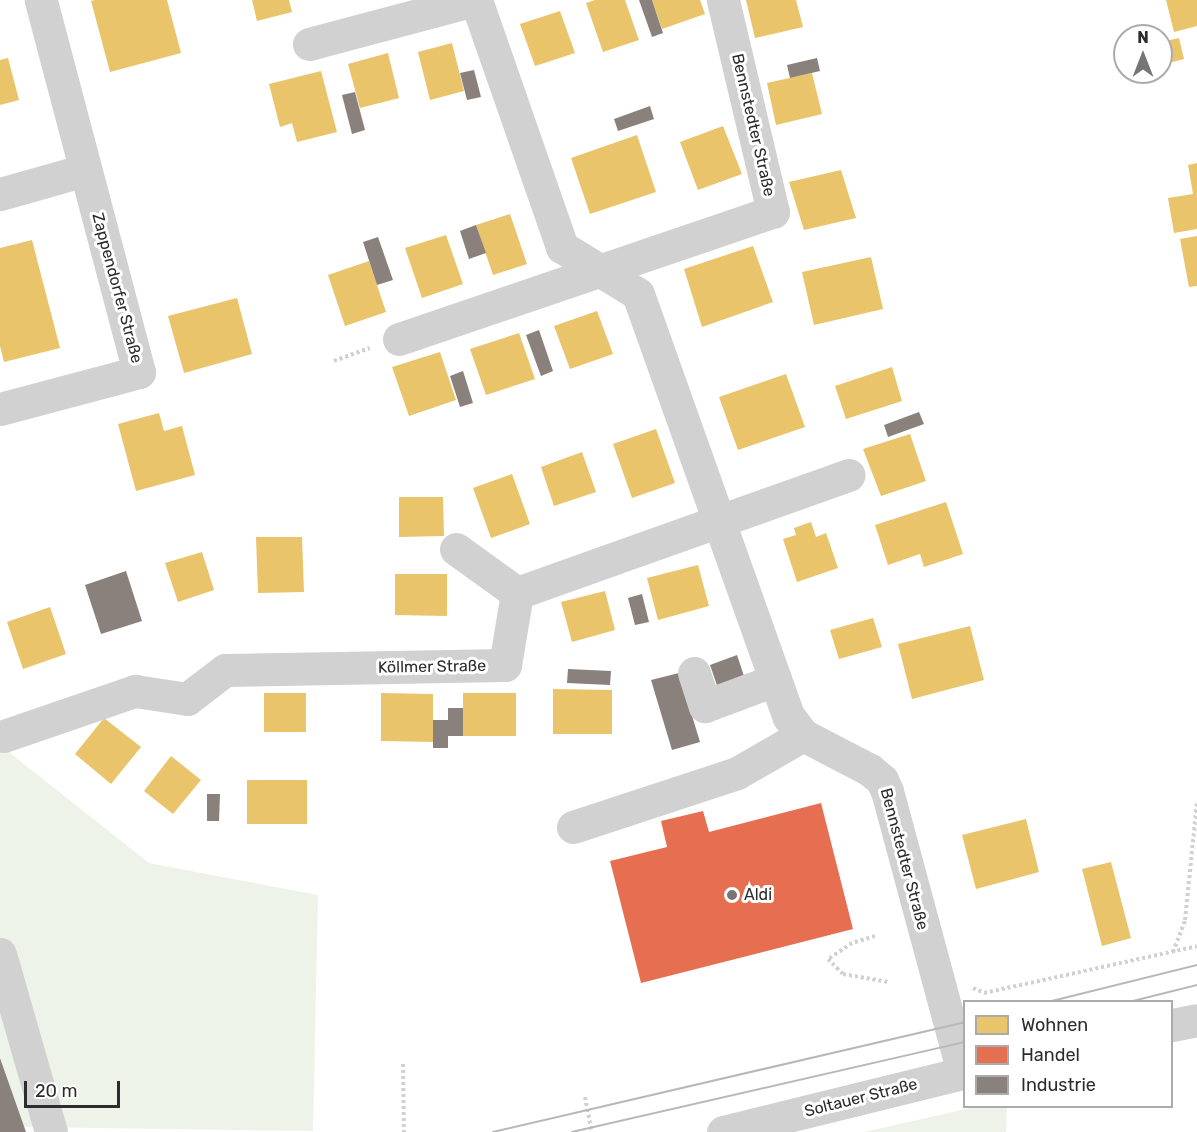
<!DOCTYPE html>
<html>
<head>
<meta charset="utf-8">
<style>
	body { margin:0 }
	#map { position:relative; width:1197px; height:1132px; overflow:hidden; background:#fff; font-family:Rubik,sans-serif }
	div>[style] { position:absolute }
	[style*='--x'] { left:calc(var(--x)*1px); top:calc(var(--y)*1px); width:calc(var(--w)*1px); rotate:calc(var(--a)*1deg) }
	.green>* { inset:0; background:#eef3ea }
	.homes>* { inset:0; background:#e9c46a }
	.shops>* { inset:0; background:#e76f51 }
	.industry>* { inset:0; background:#8a817c }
	.path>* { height:4px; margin-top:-2px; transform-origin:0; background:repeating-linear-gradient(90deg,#d1d1d1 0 3px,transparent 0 6px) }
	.minor>* { height:33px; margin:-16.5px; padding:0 16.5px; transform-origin:16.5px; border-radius:16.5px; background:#d1d1d1 }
	.tram>* { height:1.5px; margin:-0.75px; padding:0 0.75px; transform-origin:0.75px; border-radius:0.75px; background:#b8b8b8 }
	.dots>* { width:16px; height:16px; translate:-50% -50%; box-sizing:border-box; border:3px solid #fff; border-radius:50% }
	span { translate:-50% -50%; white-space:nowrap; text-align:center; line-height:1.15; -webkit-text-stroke:6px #fff; paint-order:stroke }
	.street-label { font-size:16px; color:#2c2c2c }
	.poi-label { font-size:16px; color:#2c2c2c }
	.left { translate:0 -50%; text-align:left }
	.legend { position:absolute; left:963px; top:1000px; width:210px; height:108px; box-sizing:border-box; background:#fff; border:2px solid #ababab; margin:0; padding:8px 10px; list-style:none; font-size:18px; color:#2c2c2c }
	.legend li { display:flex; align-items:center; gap:12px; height:30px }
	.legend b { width:30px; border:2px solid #ababab }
	.north { position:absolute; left:1113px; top:24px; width:60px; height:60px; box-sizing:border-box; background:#fff; border:2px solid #ababab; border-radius:50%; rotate:0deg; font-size:16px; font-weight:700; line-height:24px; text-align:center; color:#2c2c2c }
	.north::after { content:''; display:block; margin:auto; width:21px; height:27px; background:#767676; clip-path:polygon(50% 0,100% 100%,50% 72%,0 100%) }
	.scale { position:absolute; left:24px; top:1081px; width:96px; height:27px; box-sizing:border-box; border:3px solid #2c2c2c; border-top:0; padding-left:8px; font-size:18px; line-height:21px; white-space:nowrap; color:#2c2c2c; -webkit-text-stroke:4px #fff; paint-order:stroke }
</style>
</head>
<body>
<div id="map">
	<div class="green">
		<i style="clip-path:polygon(0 726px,10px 753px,149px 863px,318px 895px,313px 1131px,24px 1127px,0 1057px)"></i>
		<i style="clip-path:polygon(979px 1106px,1007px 1107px,1006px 1132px,864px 1132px)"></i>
	</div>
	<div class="homes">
		<i style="clip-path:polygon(95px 0,167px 0,181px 53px,110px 72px,91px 1px)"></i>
		<i style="clip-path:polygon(252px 0,289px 0,292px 12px,257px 21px)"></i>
		<i style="clip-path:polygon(595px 0,625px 0,639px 40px,603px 52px,586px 3px)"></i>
		<i style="clip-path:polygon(652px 0,700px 0,705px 14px,662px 29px)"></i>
		<i style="clip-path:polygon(746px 0,796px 0,803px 27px,755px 38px)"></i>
		<i style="clip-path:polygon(1166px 0,1197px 0,1197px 26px,1174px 32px)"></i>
		<i style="clip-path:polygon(560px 11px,575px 53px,535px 66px,520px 24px)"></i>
		<i style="clip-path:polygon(1179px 38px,1184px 59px,1161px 65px,1161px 42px)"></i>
		<i style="clip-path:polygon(452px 43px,464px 91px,430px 100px,418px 52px)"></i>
		<i style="clip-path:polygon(388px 53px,399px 98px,360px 108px,348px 64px)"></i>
		<i style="clip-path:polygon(8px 58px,19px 100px,0 105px,0 60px)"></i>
		<i style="clip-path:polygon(321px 71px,337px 132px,297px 142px,292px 123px,280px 127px,269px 84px)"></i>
		<i style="clip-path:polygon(812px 73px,822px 114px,776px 125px,767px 83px)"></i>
		<i style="clip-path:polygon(723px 126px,742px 174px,698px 190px,680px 142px)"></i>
		<i style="clip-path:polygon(637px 135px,656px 192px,590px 214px,571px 158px)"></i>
		<i style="clip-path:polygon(1197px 163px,1197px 229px,1174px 233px,1168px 198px,1193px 194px,1188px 165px)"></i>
		<i style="clip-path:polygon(841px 170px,856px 218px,804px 230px,789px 182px)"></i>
		<i style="clip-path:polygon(510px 214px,527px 264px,493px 275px,476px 225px)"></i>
		<i style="clip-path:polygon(446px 235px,463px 284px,422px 298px,405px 248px)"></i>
		<i style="clip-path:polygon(1197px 236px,1197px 286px,1189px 287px,1180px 239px)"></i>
		<i style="clip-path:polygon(32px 240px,60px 348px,4px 362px,0 346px,0 248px)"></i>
		<i style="clip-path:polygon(753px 246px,773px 302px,702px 327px,684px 269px)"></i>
		<i style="clip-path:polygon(871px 257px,883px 309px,814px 325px,802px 272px)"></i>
		<i style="clip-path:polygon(369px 261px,386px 312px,345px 326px,328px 275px)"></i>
		<i style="clip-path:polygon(237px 298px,252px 354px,184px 373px,168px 316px)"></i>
		<i style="clip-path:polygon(597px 311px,613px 354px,570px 369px,554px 326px)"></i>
		<i style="clip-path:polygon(519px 333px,535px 379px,486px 395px,470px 349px)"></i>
		<i style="clip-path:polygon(440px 352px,456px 400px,409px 416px,392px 367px)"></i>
		<i style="clip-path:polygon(892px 367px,902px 401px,846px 419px,835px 386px)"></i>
		<i style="clip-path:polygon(786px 374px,805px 427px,738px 450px,719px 397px)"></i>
		<i style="clip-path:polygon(159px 413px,164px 431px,182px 426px,195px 475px,136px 491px,118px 424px)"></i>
		<i style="clip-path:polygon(656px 429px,675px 483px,632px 498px,613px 444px)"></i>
		<i style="clip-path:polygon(910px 434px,926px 481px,881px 496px,863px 449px)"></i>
		<i style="clip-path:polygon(582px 452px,596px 492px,554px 506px,541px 467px)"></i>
		<i style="clip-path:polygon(512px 474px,530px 524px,491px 538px,473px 488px)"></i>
		<i style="clip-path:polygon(399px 497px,443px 497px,444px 536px,399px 537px)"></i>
		<i style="clip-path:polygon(946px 502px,963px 554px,924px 567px,920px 554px,888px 565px,875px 525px)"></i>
		<i style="clip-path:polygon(811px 522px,816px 537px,826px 533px,838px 568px,797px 582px,783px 539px,796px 535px,794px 528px)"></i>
		<i style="clip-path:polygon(256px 537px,302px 537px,304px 592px,258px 593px)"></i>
		<i style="clip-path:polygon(202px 552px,214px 590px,178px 602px,165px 563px)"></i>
		<i style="clip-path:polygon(698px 565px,709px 606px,658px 620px,647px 578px)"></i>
		<i style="clip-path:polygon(395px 574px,447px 574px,447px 616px,395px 615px)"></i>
		<i style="clip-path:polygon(605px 591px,615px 630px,572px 642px,561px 602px)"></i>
		<i style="clip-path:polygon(50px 607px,66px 654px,23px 669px,7px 622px)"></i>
		<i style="clip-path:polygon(873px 618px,882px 647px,839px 659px,830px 630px)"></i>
		<i style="clip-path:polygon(970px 626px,984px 680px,912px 699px,898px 644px)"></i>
		<i style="clip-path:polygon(553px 689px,612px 690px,612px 734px,553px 734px)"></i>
		<i style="clip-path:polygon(264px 693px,306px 693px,306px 732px,264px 732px)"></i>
		<i style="clip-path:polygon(381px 693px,433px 694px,433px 742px,381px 741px)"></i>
		<i style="clip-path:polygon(463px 693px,516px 693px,516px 736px,463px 736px)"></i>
		<i style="clip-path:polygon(104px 718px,141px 747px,111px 784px,75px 754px)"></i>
		<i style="clip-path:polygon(171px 756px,201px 780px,173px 814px,144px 791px)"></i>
		<i style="clip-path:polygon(247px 780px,307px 780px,307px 824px,247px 824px)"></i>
		<i style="clip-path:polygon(1026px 819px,1039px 872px,976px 889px,962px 835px)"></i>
		<i style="clip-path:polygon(1111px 862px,1131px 938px,1102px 946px,1082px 869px)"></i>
	</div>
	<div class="shops">
		<i style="clip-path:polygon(821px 803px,853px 929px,641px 983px,610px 861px,667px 847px,661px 821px,703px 811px,709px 832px)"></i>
	</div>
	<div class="industry">
		<i style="clip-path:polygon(639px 0,652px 0,663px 33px,652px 37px)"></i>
		<i style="clip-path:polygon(817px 58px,820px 71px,790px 78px,787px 65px)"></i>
		<i style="clip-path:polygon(474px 70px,481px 97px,467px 100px,460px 73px)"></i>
		<i style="clip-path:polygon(355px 92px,365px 130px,352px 134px,342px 95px)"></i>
		<i style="clip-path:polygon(650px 106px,654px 119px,618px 131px,614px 119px)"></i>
		<i style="clip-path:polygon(476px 225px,486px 253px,469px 259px,460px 231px)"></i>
		<i style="clip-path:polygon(378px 237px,393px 280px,377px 285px,363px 242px)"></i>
		<i style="clip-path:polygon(539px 330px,553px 371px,541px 376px,526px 335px)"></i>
		<i style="clip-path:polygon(463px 371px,473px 403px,460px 407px,450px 376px)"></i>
		<i style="clip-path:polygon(919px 412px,924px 424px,888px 437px,884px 425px)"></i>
		<i style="clip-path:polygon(126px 571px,142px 621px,101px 634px,85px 585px)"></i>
		<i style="clip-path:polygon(642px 594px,649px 622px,635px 625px,628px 598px)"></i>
		<i style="clip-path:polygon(737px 655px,746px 682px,719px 691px,710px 665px)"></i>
		<i style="clip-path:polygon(568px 669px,611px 671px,610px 685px,567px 683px)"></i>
		<i style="clip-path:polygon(679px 673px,700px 742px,672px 750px,651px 680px)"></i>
		<i style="clip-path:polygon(448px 708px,463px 708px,463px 736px,448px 736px,448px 748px,433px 748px,433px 720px,448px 720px)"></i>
		<i style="clip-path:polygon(207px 794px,220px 794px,219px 821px,207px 821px)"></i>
		<i style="clip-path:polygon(0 1058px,26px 1132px,0 1132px)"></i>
	</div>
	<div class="path">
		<i style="--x:334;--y:361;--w:38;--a:-20"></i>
		<i style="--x:875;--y:936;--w:24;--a:163"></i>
		<i style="--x:852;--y:943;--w:29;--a:146"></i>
		<i style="--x:828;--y:959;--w:21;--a:45"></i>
		<i style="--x:843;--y:974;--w:46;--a:10.1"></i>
		<i style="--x:1173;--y:952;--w:34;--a:-69"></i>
		<i style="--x:1185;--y:920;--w:119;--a:-84.2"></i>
		<i style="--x:973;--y:988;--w:12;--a:24"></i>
		<i style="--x:984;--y:993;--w:218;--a:-12.4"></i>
		<i style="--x:403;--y:1064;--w:68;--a:89.2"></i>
		<i style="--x:585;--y:1097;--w:36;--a:79"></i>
	</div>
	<div class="minor">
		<i style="--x:476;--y:0;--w:262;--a:70.8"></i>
		<i style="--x:562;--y:247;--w:89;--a:31.7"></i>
		<i style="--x:638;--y:294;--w:449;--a:70.4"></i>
		<i style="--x:789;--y:717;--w:23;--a:52"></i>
		<i style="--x:803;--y:735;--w:76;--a:27.6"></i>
		<i style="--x:870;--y:770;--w:16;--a:40"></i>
		<i style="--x:882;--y:780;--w:12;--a:66"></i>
		<i style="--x:887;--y:791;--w:292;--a:74.9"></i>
		<i style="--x:309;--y:44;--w:171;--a:-14.9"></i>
		<i style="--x:0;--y:194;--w:88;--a:-15.8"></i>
		<i style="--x:399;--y:339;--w:395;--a:-18.8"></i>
		<i style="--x:773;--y:212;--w:218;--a:-103.3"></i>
		<i style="--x:0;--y:409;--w:144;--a:-14.9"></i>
		<i style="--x:139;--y:372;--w:385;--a:-104.8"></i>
		<i style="--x:456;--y:549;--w:75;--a:35.8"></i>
		<i style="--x:694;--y:673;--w:35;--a:72"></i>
		<i style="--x:705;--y:706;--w:75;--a:-20.4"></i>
		<i style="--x:4;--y:736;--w:139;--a:-19"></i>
		<i style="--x:135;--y:691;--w:53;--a:8.7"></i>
		<i style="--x:187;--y:699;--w:48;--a:-37.3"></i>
		<i style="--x:225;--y:670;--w:280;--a:-1"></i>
		<i style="--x:505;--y:665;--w:73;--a:-80.5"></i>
		<i style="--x:517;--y:593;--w:352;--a:-19.6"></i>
		<i style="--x:573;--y:827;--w:173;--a:-18.2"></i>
		<i style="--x:737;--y:773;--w:76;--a:-29.9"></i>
		<i style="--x:0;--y:954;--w:185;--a:74"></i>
		<i style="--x:1172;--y:1025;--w:25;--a:-11"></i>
		<i style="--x:723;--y:1132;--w:248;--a:-13.8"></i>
	</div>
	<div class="tram">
		<i style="--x:1048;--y:1002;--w:154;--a:-13.9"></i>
		<i style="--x:1129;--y:1002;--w:70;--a:-14"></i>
		<i style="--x:493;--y:1132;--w:484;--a:-13.1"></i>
		<i style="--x:572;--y:1132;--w:402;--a:-12.9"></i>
	</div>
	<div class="dots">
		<i style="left:732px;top:895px;background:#767676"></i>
	</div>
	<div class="street-label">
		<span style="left:753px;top:125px;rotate:77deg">Bennstedter Straße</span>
		<span style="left:117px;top:288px;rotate:75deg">Zappendorfer Straße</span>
		<span style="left:432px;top:667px;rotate:-1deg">Köllmer Straße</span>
		<span style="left:904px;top:859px;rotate:75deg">Bennstedter Straße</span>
		<span style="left:861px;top:1098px;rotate:-14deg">Soltauer Straße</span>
	</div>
	<div class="poi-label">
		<span class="left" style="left:744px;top:895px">Aldi</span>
	</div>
	<ul class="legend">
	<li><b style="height:16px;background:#e9c46a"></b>Wohnen</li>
	<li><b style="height:16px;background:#e76f51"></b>Handel</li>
	<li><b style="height:16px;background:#8a817c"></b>Industrie</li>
	</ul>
	<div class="north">N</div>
	<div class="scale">20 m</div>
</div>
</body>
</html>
